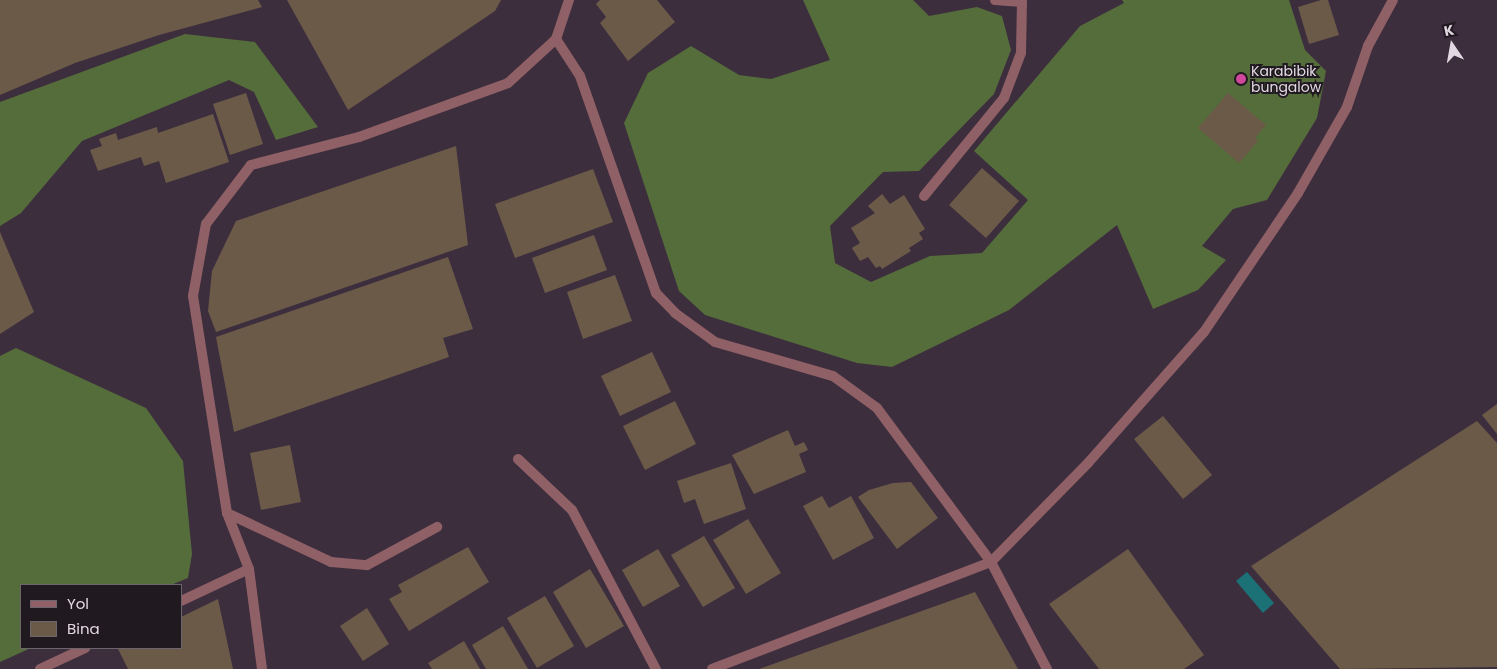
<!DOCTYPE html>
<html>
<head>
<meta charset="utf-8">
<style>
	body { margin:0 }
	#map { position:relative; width:1497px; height:669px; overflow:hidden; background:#3d2e3e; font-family:Poppins,sans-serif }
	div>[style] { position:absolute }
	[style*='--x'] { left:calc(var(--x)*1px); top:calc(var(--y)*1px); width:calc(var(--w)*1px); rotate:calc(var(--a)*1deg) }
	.forest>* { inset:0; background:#556c3b }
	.water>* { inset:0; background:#1c7177 }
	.building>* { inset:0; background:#6c5a49 }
	.lane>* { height:10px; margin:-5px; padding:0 5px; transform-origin:5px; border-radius:5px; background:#8f6066 }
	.street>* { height:10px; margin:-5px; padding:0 5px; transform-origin:5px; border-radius:5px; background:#8f6066 }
	.dots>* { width:14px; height:14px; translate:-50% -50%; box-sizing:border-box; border:2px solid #201920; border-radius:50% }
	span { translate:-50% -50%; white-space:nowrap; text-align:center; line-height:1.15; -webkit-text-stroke:4px #201920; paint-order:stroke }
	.poi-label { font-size:14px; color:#e1d8e2 }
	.left { translate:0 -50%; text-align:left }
	.legend { position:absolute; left:20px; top:584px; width:162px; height:65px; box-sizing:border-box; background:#201920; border:1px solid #6d656e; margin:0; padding:6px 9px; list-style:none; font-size:15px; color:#e1d8e2 }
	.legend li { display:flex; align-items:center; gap:10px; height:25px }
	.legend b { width:25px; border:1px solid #6d656e }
	.north { position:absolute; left:1427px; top:20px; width:50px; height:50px; -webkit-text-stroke:4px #201920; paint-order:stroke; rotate:348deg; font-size:14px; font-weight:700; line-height:20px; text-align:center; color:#e1d8e2 }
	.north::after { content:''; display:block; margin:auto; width:18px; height:22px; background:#e1d8e2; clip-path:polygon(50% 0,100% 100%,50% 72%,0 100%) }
</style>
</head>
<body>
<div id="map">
	<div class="forest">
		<i style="clip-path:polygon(803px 0,913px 0,929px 16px,977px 7px,1002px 16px,1011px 50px,994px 94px,919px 171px,883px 172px,830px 226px,835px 263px,871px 282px,930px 256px,982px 253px,1028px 200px,974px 151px,1080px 26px,1124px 3px,1122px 0,1289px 0,1305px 50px,1326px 71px,1317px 118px,1267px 200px,1233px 209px,1202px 246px,1226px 260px,1198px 290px,1153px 309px,1117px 225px,1009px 310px,892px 367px,857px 363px,705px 315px,679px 291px,624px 123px,648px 73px,691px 46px,739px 75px,771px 79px,830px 60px)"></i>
		<i style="clip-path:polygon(185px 34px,255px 42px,318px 127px,276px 140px,254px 92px,229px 80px,82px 141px,21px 213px,0 226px,0 102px)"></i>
		<i style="clip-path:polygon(16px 348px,146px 408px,183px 461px,192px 554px,188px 578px,171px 585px,21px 585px,21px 648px,31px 648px,0 662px,0 356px)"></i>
	</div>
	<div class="water">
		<i style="clip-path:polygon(1247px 572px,1274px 603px,1263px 613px,1236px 581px)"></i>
	</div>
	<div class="building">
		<i style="clip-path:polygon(0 0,258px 0,262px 7px,159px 35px,75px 63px,0 95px)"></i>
		<i style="clip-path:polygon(287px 0,501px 0,495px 11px,348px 110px)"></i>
		<i style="clip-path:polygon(600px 0,657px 0,675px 22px,628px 61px,600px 23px,606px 17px,596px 4px)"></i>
		<i style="clip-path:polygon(1321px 0,1328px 0,1339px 35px,1309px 44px,1298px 7px)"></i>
		<i style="clip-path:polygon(246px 93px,263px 144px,230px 155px,213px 104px)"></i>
		<i style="clip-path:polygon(1228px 93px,1266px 125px,1255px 138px,1258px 141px,1239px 163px,1198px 128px)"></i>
		<i style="clip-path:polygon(213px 114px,229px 162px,166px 183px,159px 161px,144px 166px,141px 157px,98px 171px,90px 150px,102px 146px,99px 139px,116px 133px,118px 140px,157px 127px,158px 133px)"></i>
		<i style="clip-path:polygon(456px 146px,468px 245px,216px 332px,208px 311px,212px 271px,236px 221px)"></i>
		<i style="clip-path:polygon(982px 168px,1019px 201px,986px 238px,949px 205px)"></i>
		<i style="clip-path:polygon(593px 169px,613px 222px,515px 258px,495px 204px)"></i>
		<i style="clip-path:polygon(882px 194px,890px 204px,904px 195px,925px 229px,919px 233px,923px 239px,909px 248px,911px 251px,882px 269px,880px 266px,876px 268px,868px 257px,860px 261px,852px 248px,860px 243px,851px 228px,875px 213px,868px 206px)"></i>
		<i style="clip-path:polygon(0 232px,34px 312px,0 334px)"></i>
		<i style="clip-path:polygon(594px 235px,607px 270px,545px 293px,532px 258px)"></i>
		<i style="clip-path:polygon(448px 257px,473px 329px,443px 338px,449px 357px,234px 432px,216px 337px)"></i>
		<i style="clip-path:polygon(615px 275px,632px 321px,583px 339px,567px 292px)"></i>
		<i style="clip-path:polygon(652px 352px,671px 392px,620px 416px,601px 376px)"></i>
		<i style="clip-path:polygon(675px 401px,696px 444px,645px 470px,623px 426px)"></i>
		<i style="clip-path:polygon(1497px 404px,1497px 434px,1482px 415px)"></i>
		<i style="clip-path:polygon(1163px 416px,1212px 475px,1183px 499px,1134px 439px)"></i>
		<i style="clip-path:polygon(1477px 421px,1497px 443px,1497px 667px,1340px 669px,1251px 566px)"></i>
		<i style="clip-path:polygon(788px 430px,795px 446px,804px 442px,808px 450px,799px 454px,806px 472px,754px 494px,732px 455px)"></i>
		<i style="clip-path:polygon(290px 445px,301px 502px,261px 510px,250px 453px)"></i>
		<i style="clip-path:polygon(731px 463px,746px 509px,704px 524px,695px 499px,684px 503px,677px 481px)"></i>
		<i style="clip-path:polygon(911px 482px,938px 518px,897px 549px,858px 497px,869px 490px,893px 483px)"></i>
		<i style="clip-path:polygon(822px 496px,829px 508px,851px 496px,874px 538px,833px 560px,803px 506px)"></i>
		<i style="clip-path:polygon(748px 519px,781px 573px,746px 594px,713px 540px)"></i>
		<i style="clip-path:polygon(704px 536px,735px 588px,703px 607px,671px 555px)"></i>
		<i style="clip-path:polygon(468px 547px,489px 582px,409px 631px,389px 599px,402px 592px,398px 585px)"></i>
		<i style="clip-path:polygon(658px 549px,680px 586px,643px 607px,622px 570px)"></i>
		<i style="clip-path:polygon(1128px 549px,1204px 655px,1184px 669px,1099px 669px,1049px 604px)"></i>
		<i style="clip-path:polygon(590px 569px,624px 626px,586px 648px,553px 592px)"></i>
		<i style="clip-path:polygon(975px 592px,1018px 669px,759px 669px)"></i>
		<i style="clip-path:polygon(545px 596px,574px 646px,537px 668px,507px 618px)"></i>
		<i style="clip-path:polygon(218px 599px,233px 669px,128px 669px,118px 649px,181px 648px,181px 617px)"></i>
		<i style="clip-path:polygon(367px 608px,389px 644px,363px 661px,340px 626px)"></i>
		<i style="clip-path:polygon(503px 626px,528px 669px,486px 669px,472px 645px)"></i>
		<i style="clip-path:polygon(464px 641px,480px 669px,432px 669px,428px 663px)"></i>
	</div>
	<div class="lane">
		<i style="--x:518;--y:459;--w:74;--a:43.4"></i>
		<i style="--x:572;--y:510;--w:180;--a:62.2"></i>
		<i style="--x:227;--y:513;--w:115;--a:25.2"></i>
		<i style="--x:331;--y:562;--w:36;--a:5"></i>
		<i style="--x:367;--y:565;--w:80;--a:-28.5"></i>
	</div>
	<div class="street">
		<i style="--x:569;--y:0;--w:41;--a:108.4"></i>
		<i style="--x:556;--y:39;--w:44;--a:57"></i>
		<i style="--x:580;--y:76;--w:230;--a:70.7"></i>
		<i style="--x:656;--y:293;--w:28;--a:46"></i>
		<i style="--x:675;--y:313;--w:49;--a:35.9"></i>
		<i style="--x:715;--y:342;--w:123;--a:16.1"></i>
		<i style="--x:833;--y:376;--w:54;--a:36"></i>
		<i style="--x:877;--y:408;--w:192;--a:53.5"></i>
		<i style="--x:991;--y:562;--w:121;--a:62.4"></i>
		<i style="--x:924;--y:196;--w:127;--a:-50.8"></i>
		<i style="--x:1004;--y:98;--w:48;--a:-69.3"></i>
		<i style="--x:1021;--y:53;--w:51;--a:-88.9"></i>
		<i style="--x:1022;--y:2;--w:27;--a:-176"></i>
		<i style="--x:181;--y:601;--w:75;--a:-25.2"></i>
		<i style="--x:40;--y:669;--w:50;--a:-25"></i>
		<i style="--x:262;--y:669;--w:101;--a:-97.4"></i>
		<i style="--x:249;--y:569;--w:60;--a:-111.4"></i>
		<i style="--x:227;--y:513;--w:220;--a:-98.9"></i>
		<i style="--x:193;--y:296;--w:73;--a:-79.8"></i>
		<i style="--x:206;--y:224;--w:74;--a:-52.7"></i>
		<i style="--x:251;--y:165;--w:112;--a:-14.5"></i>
		<i style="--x:359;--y:137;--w:158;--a:-19.9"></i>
		<i style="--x:508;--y:83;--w:65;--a:-42.5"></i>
		<i style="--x:712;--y:669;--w:299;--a:-21"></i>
		<i style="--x:991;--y:562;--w:139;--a:-45.6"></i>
		<i style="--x:1088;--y:463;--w:175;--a:-48.5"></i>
		<i style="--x:1204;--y:332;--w:168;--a:-55.9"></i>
		<i style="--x:1298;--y:193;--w:99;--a:-60.3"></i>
		<i style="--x:1347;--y:107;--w:65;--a:-71"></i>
		<i style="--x:1368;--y:46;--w:52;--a:-61.5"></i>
	</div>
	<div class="dots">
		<i style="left:1241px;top:79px;background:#d1479c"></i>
	</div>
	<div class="poi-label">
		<span class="left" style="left:1251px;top:79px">Karabibik<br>bungalow</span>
	</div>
	<ul class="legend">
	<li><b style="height:6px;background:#8f6066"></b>Yol</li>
	<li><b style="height:14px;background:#6c5a49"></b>Bina</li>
	</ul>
	<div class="north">K</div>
</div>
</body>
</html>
